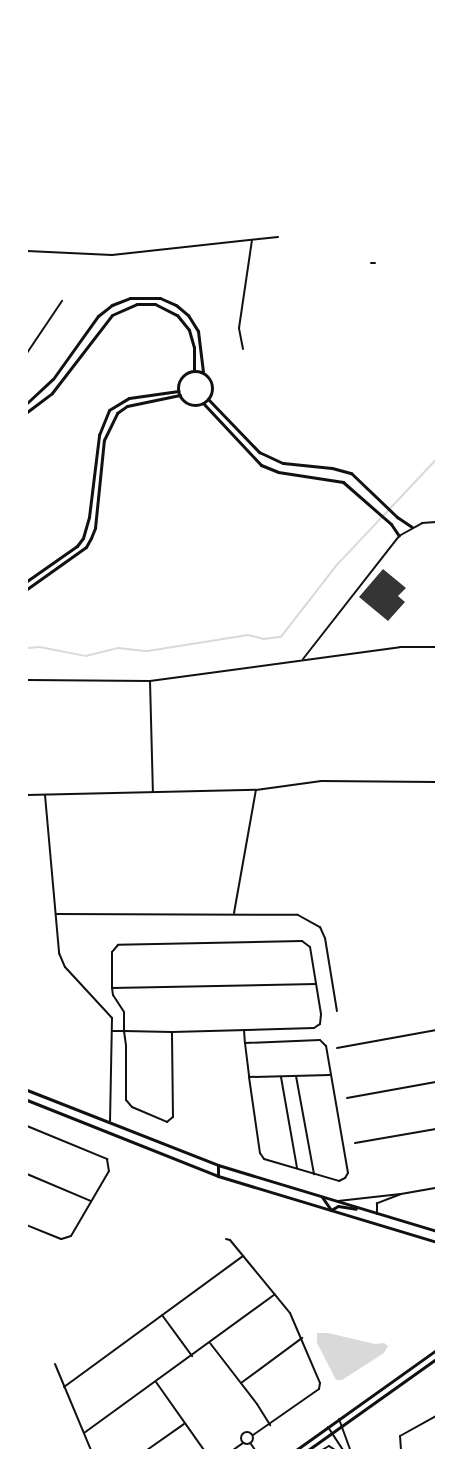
<!DOCTYPE html>
<html>
<head>
<meta charset="utf-8">
<style>
	body { margin:0 }
	#map { position:relative; width:463px; height:1477px; overflow:hidden; background:#fff; font-family:"PT Sans Narrow",sans-serif }
	div>[style] { position:absolute }
	[style*='--x'] { left:calc(var(--x)*1px); top:calc(var(--y)*1px); width:calc(var(--w)*1px); rotate:calc(var(--a)*1deg) }
	.water>* { inset:0; background:#d9d9d9 }
	.stream>* { height:1.5px; margin:-0.75px; padding:0 0.75px; transform-origin:0.75px; border-radius:0.75px; background:#d9d9d9 }
	.building>* { inset:0; background:#353535 }
	.minor>* { height:2px; margin:-1px; padding:0 1px; transform-origin:1px; border-radius:1px; background:#111 }
	.minor>.ring { margin:-1px; padding:0; box-sizing:content-box; background:none; border:2px solid #111; border-radius:50% }
	.tertiary>* { height:3px; margin:-1.5px; padding:0 1.5px; transform-origin:1.5px; border-radius:1.5px; background:#111 }
	.tertiary>.ring { margin:-1.5px; padding:0; box-sizing:content-box; background:none; border:3px solid #111; border-radius:50% }
	span { translate:-50% -50%; white-space:nowrap; text-align:center; line-height:1.15; -webkit-text-stroke:6px #fff; paint-order:stroke }
	.frame { position:absolute; inset:0; border:28px solid #fff; pointer-events:none }
</style>
</head>
<body>
<div id="map">
	<div class="water">
		<i style="clip-path:polygon(317px 1333px,328px 1333px,375px 1344px,384px 1343px,388px 1346px,384px 1353px,342px 1380px,336px 1380px,317px 1343px)"></i>
	</div>
	<div class="stream">
		<i style="--x:27;--y:648;--w:13;--a:-4"></i>
		<i style="--x:40;--y:647;--w:47;--a:11.1"></i>
		<i style="--x:86;--y:656;--w:33;--a:-14"></i>
		<i style="--x:118;--y:648;--w:30;--a:6"></i>
		<i style="--x:148;--y:651;--w:101;--a:-9.1"></i>
		<i style="--x:248;--y:635;--w:16;--a:14"></i>
		<i style="--x:264;--y:639;--w:17;--a:-7"></i>
		<i style="--x:281;--y:637;--w:90;--a:-52.2"></i>
		<i style="--x:336;--y:566;--w:146;--a:-46.7"></i>
	</div>
	<div class="building">
		<i style="clip-path:polygon(383px 569px,406px 588px,398px 596px,405px 602px,388px 621px,359px 597px)"></i>
	</div>
	<div class="minor">
		<i style="--x:27;--y:251;--w:85;--a:2.7"></i>
		<i style="--x:112;--y:255;--w:167;--a:-6.2"></i>
		<i style="--x:371;--y:263;--w:4;--a:0"></i>
		<i style="--x:243;--y:349;--w:21;--a:-101"></i>
		<i style="--x:239;--y:328;--w:89;--a:-81.6"></i>
		<i style="--x:27;--y:353;--w:63;--a:-56.1"></i>
		<i style="--x:303;--y:659;--w:156;--a:-52"></i>
		<i style="--x:399;--y:536;--w:26;--a:-29"></i>
		<i style="--x:422;--y:523;--w:14;--a:-4"></i>
		<i style="--x:27;--y:680;--w:123;--a:0.5"></i>
		<i style="--x:150;--y:681;--w:252;--a:-7.7"></i>
		<i style="--x:400;--y:647;--w:36;--a:0"></i>
		<i style="--x:150;--y:681;--w:111;--a:88.5"></i>
		<i style="--x:27;--y:795;--w:229;--a:-1.3"></i>
		<i style="--x:256;--y:790;--w:66;--a:-7.9"></i>
		<i style="--x:321;--y:781;--w:115;--a:0.5"></i>
		<i style="--x:45;--y:795;--w:159;--a:84.9"></i>
		<i style="--x:59;--y:953;--w:15;--a:67"></i>
		<i style="--x:65;--y:967;--w:69;--a:47.3"></i>
		<i style="--x:112;--y:1018;--w:105;--a:91.1"></i>
		<i style="--x:234;--y:913;--w:125;--a:-79.9"></i>
		<i style="--x:56;--y:914;--w:242;--a:0.2"></i>
		<i style="--x:298;--y:915;--w:25;--a:29"></i>
		<i style="--x:320;--y:927;--w:12;--a:66"></i>
		<i style="--x:325;--y:938;--w:74;--a:80.7"></i>
		<i style="--x:112;--y:988;--w:204;--a:-1.1"></i>
		<i style="--x:244;--y:1030;--w:13;--a:86"></i>
		<i style="--x:245;--y:1043;--w:34;--a:83"></i>
		<i style="--x:249;--y:1077;--w:77;--a:81.8"></i>
		<i style="--x:260;--y:1153;--w:7;--a:56"></i>
		<i style="--x:264;--y:1159;--w:78;--a:16.3"></i>
		<i style="--x:339;--y:1181;--w:7;--a:-27"></i>
		<i style="--x:345;--y:1178;--w:6;--a:-59"></i>
		<i style="--x:348;--y:1173;--w:129;--a:-99.8"></i>
		<i style="--x:326;--y:1046;--w:8;--a:-135"></i>
		<i style="--x:320;--y:1040;--w:75;--a:177.7"></i>
		<i style="--x:112;--y:1031;--w:12;--a:0"></i>
		<i style="--x:124;--y:1031;--w:48;--a:1.2"></i>
		<i style="--x:172;--y:1032;--w:142;--a:-1.6"></i>
		<i style="--x:314;--y:1028;--w:7;--a:-34"></i>
		<i style="--x:320;--y:1024;--w:10;--a:-84"></i>
		<i style="--x:321;--y:1014;--w:68;--a:-99.3"></i>
		<i style="--x:310;--y:947;--w:10;--a:-143"></i>
		<i style="--x:302;--y:941;--w:184;--a:178.8"></i>
		<i style="--x:118;--y:945;--w:9;--a:131"></i>
		<i style="--x:112;--y:952;--w:36;--a:90"></i>
		<i style="--x:112;--y:988;--w:7;--a:82"></i>
		<i style="--x:113;--y:995;--w:20;--a:57"></i>
		<i style="--x:124;--y:1012;--w:19;--a:90"></i>
		<i style="--x:124;--y:1031;--w:15;--a:82"></i>
		<i style="--x:126;--y:1046;--w:54;--a:90"></i>
		<i style="--x:126;--y:1100;--w:9;--a:49"></i>
		<i style="--x:132;--y:1107;--w:38;--a:23"></i>
		<i style="--x:167;--y:1122;--w:8;--a:-40"></i>
		<i style="--x:173;--y:1117;--w:85;--a:-90.7"></i>
		<i style="--x:337;--y:1048;--w:101;--a:-10.3"></i>
		<i style="--x:296;--y:1076;--w:100;--a:79.6"></i>
		<i style="--x:249;--y:1077;--w:81;--a:-1.4"></i>
		<i style="--x:281;--y:1077;--w:92;--a:80"></i>
		<i style="--x:347;--y:1098;--w:90;--a:-10.2"></i>
		<i style="--x:27;--y:1126;--w:87;--a:22.4"></i>
		<i style="--x:107;--y:1159;--w:12;--a:81"></i>
		<i style="--x:109;--y:1171;--w:75;--a:120.3"></i>
		<i style="--x:71;--y:1236;--w:10;--a:163"></i>
		<i style="--x:61;--y:1239;--w:37;--a:-158"></i>
		<i style="--x:355;--y:1143;--w:82;--a:-9.8"></i>
		<i style="--x:27;--y:1174;--w:69;--a:22.9"></i>
		<i style="--x:401;--y:1194;--w:36;--a:-10"></i>
		<i style="--x:338;--y:1201;--w:63;--a:-6.3"></i>
		<i style="--x:401;--y:1194;--w:26;--a:159"></i>
		<i style="--x:377;--y:1203;--w:11;--a:90"></i>
		<i style="--x:226;--y:1239;--w:4;--a:14"></i>
		<i style="--x:230;--y:1240;--w:94;--a:50.6"></i>
		<i style="--x:290;--y:1313;--w:76;--a:66.8"></i>
		<i style="--x:320;--y:1383;--w:6;--a:99"></i>
		<i style="--x:319;--y:1389;--w:80;--a:145.1"></i>
		<i style="--x:162;--y:1315;--w:51;--a:53.8"></i>
		<i style="--x:210;--y:1343;--w:77;--a:52.4"></i>
		<i style="--x:257;--y:1404;--w:25;--a:58"></i>
		<i style="--x:55;--y:1364;--w:93;--a:67.3"></i>
		<i style="--x:156;--y:1382;--w:83;--a:54.8"></i>
		<i style="--x:241;--y:1383;--w:76;--a:-36.4"></i>
		<i style="--x:64;--y:1387;--w:222;--a:-36.2"></i>
		<i style="--x:339;--y:1419;--w:33;--a:70"></i>
		<i style="--x:328;--y:1427;--w:27;--a:57"></i>
		<i class="ring" style="left:241px;top:1432px;width:10px;height:10px"></i>
		<i style="--x:84;--y:1433;--w:236;--a:-36"></i>
		<i style="--x:251;--y:1444;--w:7;--a:56"></i>
		<i style="--x:147;--y:1450;--w:45;--a:-35.1"></i>
		<i style="--x:233;--y:1450;--w:12;--a:-35"></i>
		<i style="--x:322;--y:1450;--w:8;--a:-30"></i>
		<i style="--x:329;--y:1446;--w:7;--a:34"></i>
		<i style="--x:401;--y:1450;--w:14;--a:-94"></i>
		<i style="--x:400;--y:1436;--w:41;--a:-29.1"></i>
	</div>
	<div class="tertiary">
		<i class="ring" style="left:178px;top:371px;width:31px;height:31px"></i>
		<i style="--x:208;--y:399;--w:74;--a:46.1"></i>
		<i style="--x:259;--y:452;--w:26;--a:25"></i>
		<i style="--x:283;--y:463;--w:49;--a:5.8"></i>
		<i style="--x:332;--y:468;--w:20;--a:15"></i>
		<i style="--x:351;--y:473;--w:64;--a:43.7"></i>
		<i style="--x:397;--y:517;--w:18;--a:34"></i>
		<i style="--x:27;--y:403;--w:35;--a:-43"></i>
		<i style="--x:53;--y:379;--w:77;--a:-54.5"></i>
		<i style="--x:98;--y:316;--w:18;--a:-38"></i>
		<i style="--x:112;--y:305;--w:19;--a:-21"></i>
		<i style="--x:130;--y:298;--w:30;--a:0"></i>
		<i style="--x:160;--y:298;--w:17;--a:24"></i>
		<i style="--x:176;--y:305;--w:16;--a:40"></i>
		<i style="--x:188;--y:315;--w:19;--a:58"></i>
		<i style="--x:198;--y:331;--w:41;--a:83"></i>
		<i style="--x:203;--y:403;--w:85;--a:46.9"></i>
		<i style="--x:261;--y:465;--w:18;--a:22"></i>
		<i style="--x:278;--y:472;--w:66;--a:8.7"></i>
		<i style="--x:343;--y:482;--w:64;--a:41.2"></i>
		<i style="--x:391;--y:524;--w:14;--a:56"></i>
		<i style="--x:27;--y:412;--w:31;--a:-37"></i>
		<i style="--x:52;--y:393;--w:98;--a:-52.4"></i>
		<i style="--x:112;--y:315;--w:27;--a:-24"></i>
		<i style="--x:137;--y:304;--w:18;--a:0"></i>
		<i style="--x:155;--y:304;--w:25;--a:27"></i>
		<i style="--x:177;--y:315;--w:19;--a:51"></i>
		<i style="--x:189;--y:330;--w:18;--a:74"></i>
		<i style="--x:194;--y:347;--w:24;--a:90"></i>
		<i style="--x:27;--y:581;--w:61;--a:-35"></i>
		<i style="--x:77;--y:546;--w:10;--a:-53"></i>
		<i style="--x:83;--y:538;--w:22;--a:-74"></i>
		<i style="--x:89;--y:517;--w:83;--a:-83"></i>
		<i style="--x:99;--y:435;--w:27;--a:-68"></i>
		<i style="--x:109;--y:410;--w:23;--a:-31"></i>
		<i style="--x:129;--y:398;--w:50;--a:-8"></i>
		<i style="--x:27;--y:589;--w:72;--a:-35.4"></i>
		<i style="--x:86;--y:547;--w:10;--a:-61"></i>
		<i style="--x:91;--y:538;--w:11;--a:-68"></i>
		<i style="--x:95;--y:528;--w:88;--a:-84.2"></i>
		<i style="--x:104;--y:440;--w:30;--a:-64"></i>
		<i style="--x:117;--y:413;--w:12;--a:-35"></i>
		<i style="--x:127;--y:406;--w:54;--a:-11.7"></i>
		<i style="--x:27;--y:1090;--w:205;--a:21.4"></i>
		<i style="--x:218;--y:1165;--w:228;--a:16.8"></i>
		<i style="--x:27;--y:1100;--w:206;--a:21.7"></i>
		<i style="--x:218;--y:1176;--w:228;--a:16.8"></i>
		<i style="--x:218;--y:1176;--w:11;--a:-90"></i>
		<i style="--x:322;--y:1197;--w:16;--a:55"></i>
		<i style="--x:331;--y:1210;--w:8;--a:-30"></i>
		<i style="--x:338;--y:1206;--w:18;--a:9"></i>
		<i style="--x:296;--y:1450;--w:172;--a:-35.5"></i>
		<i style="--x:308;--y:1450;--w:157;--a:-35.4"></i>
	</div>
	<div class="frame"></div>
</div>
</body>
</html>
